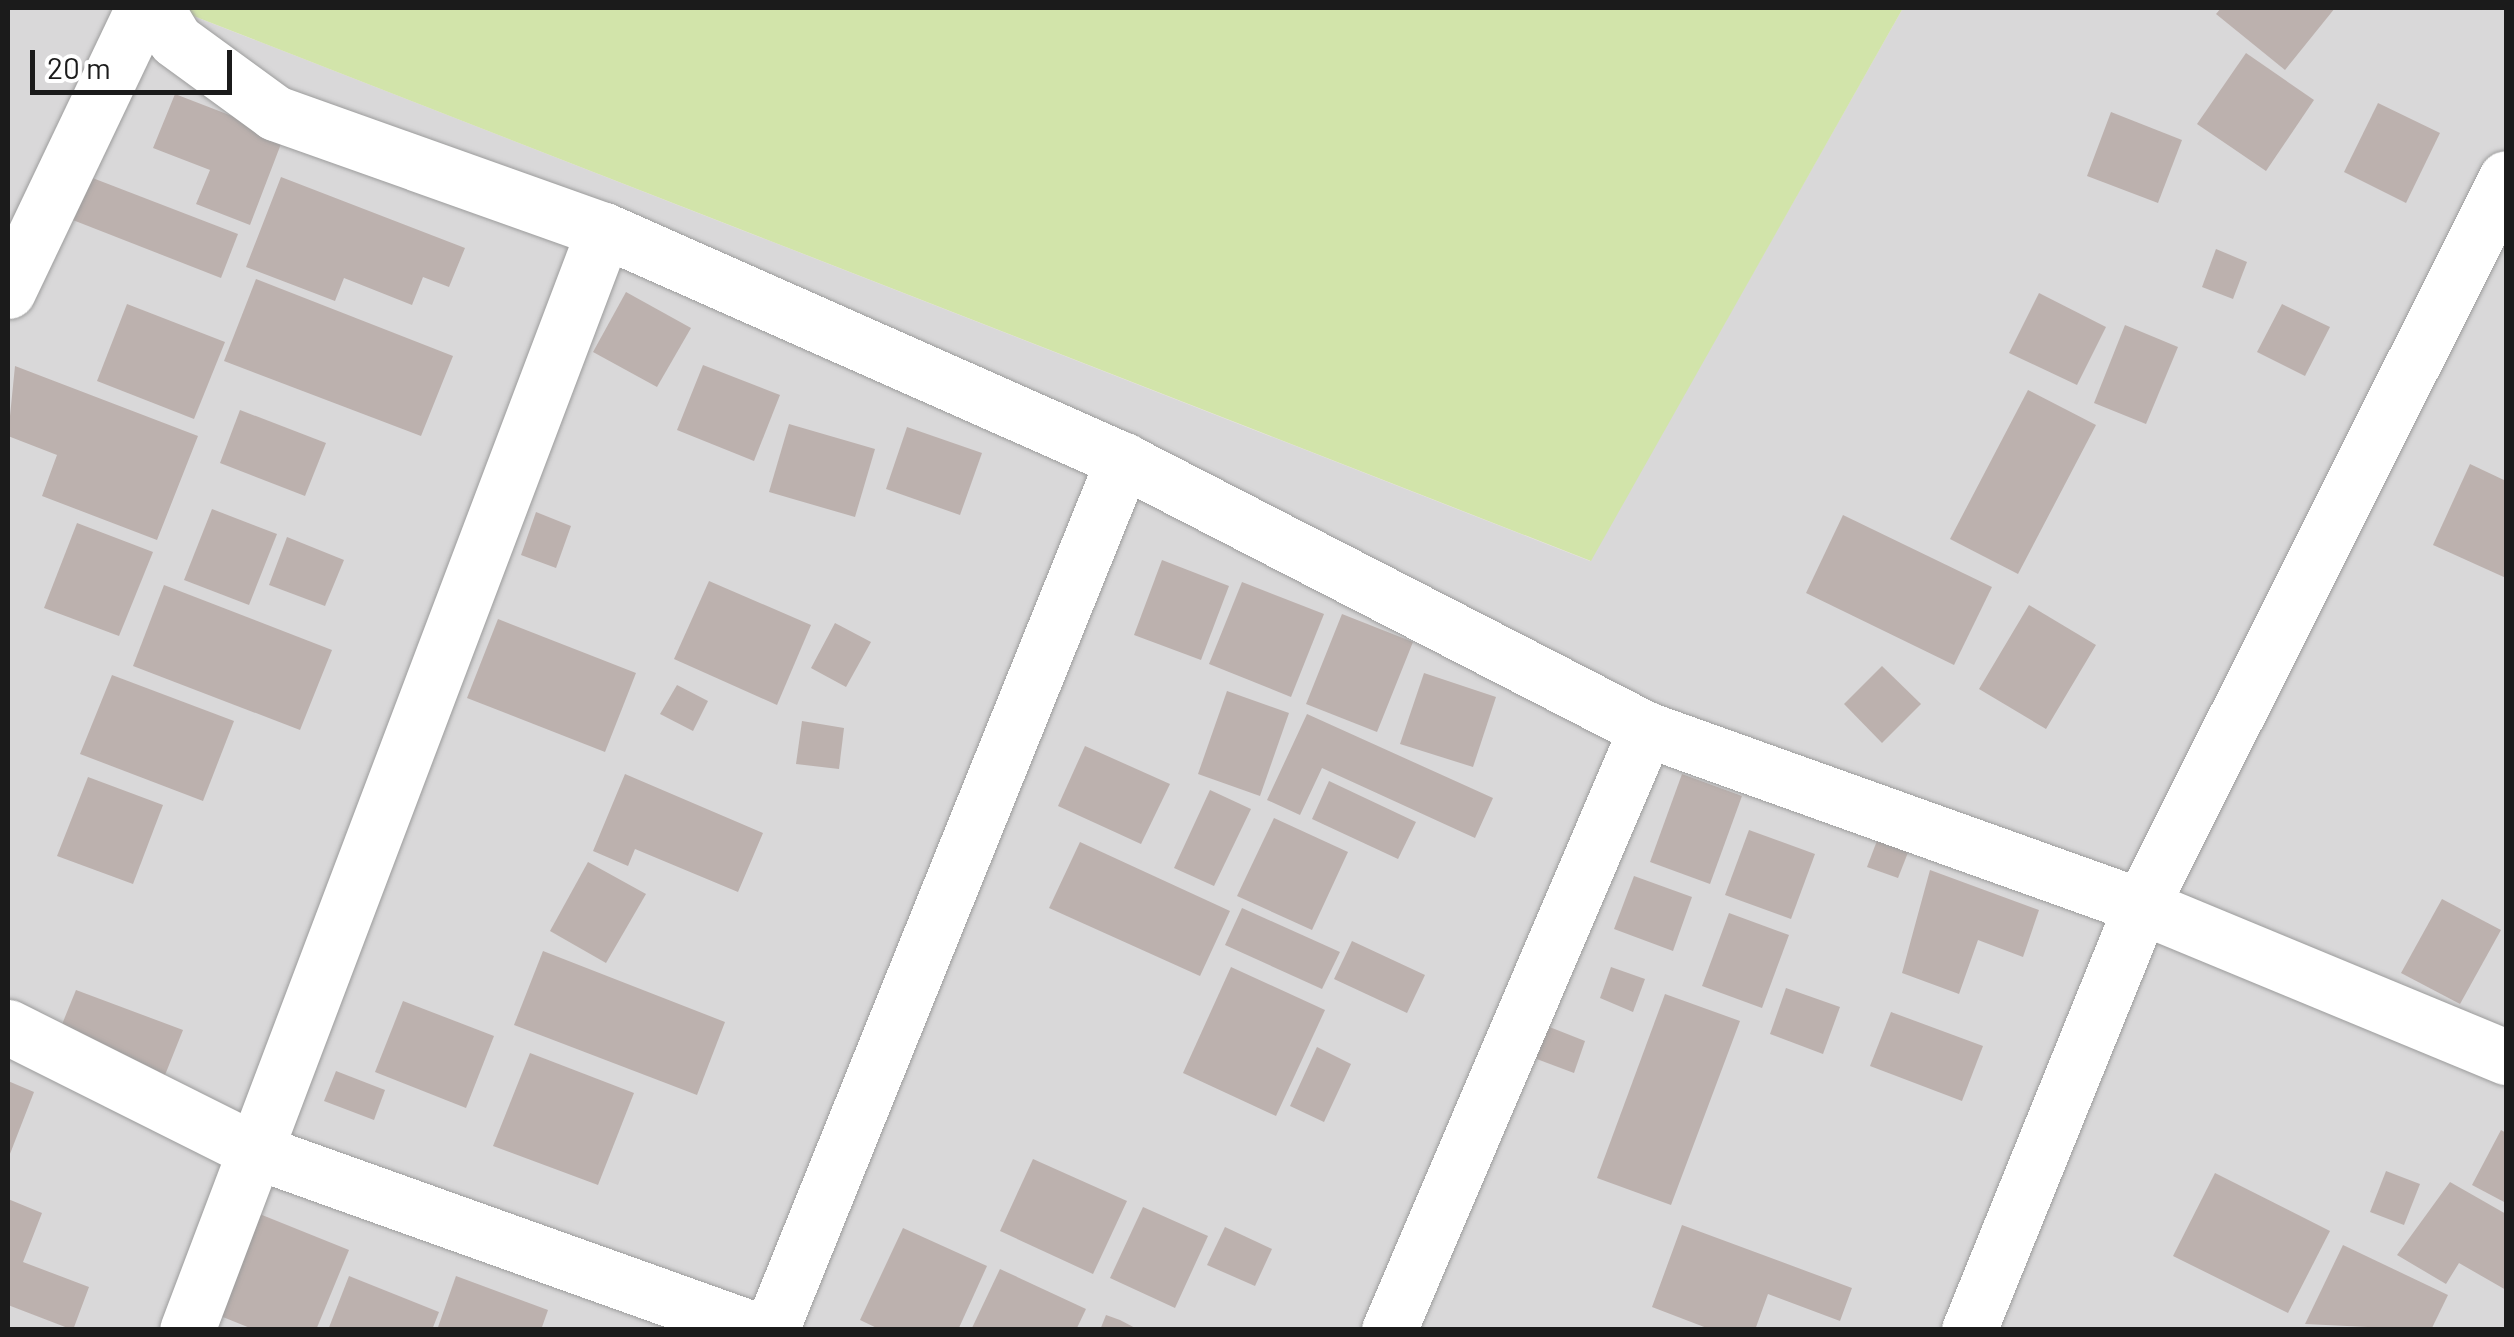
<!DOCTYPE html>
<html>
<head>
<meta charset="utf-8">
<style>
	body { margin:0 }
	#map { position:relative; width:2514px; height:1337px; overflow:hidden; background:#ece7e2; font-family:Barlow,sans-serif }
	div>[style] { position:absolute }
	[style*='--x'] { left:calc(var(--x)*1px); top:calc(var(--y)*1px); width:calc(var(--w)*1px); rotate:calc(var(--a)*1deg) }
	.residential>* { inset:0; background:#d9d8d9 }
	.grass>* { inset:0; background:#d2e4aa }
	.building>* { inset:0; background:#bcb1ae }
	.roads { filter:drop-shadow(0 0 2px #9c9c9c) drop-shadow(0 0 2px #9c9c9c) }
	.street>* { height:55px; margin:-27.5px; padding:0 27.5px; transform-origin:27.5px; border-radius:27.5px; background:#fff }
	span { translate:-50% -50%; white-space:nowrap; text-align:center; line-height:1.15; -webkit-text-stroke:9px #fff; paint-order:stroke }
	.frame { position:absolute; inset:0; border:10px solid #1b1b1b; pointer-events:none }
	.scale { position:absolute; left:30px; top:50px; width:202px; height:45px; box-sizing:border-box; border:5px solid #1b1b1b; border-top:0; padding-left:12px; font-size:30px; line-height:35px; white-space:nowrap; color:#1b1b1b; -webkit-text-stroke:8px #fff; paint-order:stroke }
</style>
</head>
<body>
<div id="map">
	<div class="residential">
		<i style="clip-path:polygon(8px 8px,173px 8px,1590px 561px,1903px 8px,2506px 8px,2506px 1329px,8px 1330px)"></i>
	</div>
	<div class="grass">
		<i style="clip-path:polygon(173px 8px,1903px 8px,1591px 561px)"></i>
	</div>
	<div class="building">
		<i style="clip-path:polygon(2221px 8px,2335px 8px,2285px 70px,2216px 14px)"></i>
		<i style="clip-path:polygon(2246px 53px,2314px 100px,2266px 171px,2197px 124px)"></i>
		<i style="clip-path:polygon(175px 94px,284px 136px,250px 225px,196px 204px,210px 170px,153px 148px)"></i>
		<i style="clip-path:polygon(2378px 103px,2440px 133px,2406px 203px,2344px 172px)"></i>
		<i style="clip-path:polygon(2111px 112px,2182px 140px,2158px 203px,2087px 176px)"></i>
		<i style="clip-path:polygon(77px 172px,238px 234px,221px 278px,60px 215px)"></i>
		<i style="clip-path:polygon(281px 177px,465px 248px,449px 287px,423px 277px,412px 305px,344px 278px,335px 301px,246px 267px)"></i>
		<i style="clip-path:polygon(2216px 249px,2247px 262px,2233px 299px,2202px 287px)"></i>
		<i style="clip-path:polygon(256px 279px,453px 356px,421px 436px,224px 361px)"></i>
		<i style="clip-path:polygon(626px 292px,691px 328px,657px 387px,593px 352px)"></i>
		<i style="clip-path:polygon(2039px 293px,2106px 327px,2077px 385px,2009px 353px)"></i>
		<i style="clip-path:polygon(127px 304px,225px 342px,194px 419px,97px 381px)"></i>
		<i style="clip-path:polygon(2282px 304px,2330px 327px,2305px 376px,2257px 352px)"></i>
		<i style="clip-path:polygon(2125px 325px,2178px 347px,2146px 424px,2094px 403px)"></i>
		<i style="clip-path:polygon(703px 365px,780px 395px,754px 461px,677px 430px)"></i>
		<i style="clip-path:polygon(15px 366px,198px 436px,157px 540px,42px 496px,57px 455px,8px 436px)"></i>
		<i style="clip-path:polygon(2028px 390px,2096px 425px,2018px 574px,1950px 539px)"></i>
		<i style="clip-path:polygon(240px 410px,326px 443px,305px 496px,220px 463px)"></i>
		<i style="clip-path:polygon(789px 424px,875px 449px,855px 517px,769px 492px)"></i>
		<i style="clip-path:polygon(907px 427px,982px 453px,960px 515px,886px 489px)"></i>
		<i style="clip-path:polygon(2470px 464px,2506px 481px,2506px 578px,2433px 545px)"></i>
		<i style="clip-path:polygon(212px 509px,277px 534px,249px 605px,184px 580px)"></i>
		<i style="clip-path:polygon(536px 512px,571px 526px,556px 568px,521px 555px)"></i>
		<i style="clip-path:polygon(1843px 515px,1992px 587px,1954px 665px,1806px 593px)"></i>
		<i style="clip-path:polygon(77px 523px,153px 552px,119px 636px,44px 608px)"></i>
		<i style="clip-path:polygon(287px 537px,344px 560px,325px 606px,269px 585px)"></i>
		<i style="clip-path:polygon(1162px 560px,1229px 586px,1201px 660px,1134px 635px)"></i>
		<i style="clip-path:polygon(709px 581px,811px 625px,777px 705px,674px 659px)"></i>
		<i style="clip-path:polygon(1242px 582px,1324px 614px,1291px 697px,1209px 664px)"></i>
		<i style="clip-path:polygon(164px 585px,332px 650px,300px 730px,133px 666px)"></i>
		<i style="clip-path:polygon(2029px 605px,2096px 645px,2046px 729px,1979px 689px)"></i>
		<i style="clip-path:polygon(1342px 614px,1413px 642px,1377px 732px,1306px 704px)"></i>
		<i style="clip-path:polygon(498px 619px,636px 673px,605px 752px,467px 698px)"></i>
		<i style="clip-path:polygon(835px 623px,871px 642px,846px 687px,811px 668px)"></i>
		<i style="clip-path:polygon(1882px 666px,1921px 704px,1882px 743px,1844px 704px)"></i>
		<i style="clip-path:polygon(1424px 673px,1496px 697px,1473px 767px,1400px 744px)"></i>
		<i style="clip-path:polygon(112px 675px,234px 721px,203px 801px,80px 754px)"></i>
		<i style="clip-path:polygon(677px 685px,708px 701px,693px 731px,660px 714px)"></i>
		<i style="clip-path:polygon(1227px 691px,1289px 713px,1260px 796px,1198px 774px)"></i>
		<i style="clip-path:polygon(1307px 714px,1493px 798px,1475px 838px,1322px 768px,1300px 815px,1267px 800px)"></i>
		<i style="clip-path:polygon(802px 721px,844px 728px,839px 769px,796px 764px)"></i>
		<i style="clip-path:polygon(1085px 746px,1170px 784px,1141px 844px,1058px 806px)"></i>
		<i style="clip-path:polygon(625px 774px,763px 833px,738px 892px,635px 849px,628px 866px,593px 851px)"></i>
		<i style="clip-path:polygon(1682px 774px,1742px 796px,1710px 884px,1650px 862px)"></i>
		<i style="clip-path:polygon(88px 777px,163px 805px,133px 884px,57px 856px)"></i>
		<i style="clip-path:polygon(1329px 781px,1416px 822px,1398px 859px,1312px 819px)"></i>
		<i style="clip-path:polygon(1210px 790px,1251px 809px,1214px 886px,1174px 868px)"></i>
		<i style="clip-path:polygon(1274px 818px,1348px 852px,1312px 930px,1237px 896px)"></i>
		<i style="clip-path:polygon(1749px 830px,1815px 854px,1791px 919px,1725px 895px)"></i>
		<i style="clip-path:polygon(1878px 838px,1909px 850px,1898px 878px,1867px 867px)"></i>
		<i style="clip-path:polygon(1080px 842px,1230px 911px,1200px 976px,1049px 908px)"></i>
		<i style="clip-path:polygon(588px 862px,646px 894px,606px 963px,550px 931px)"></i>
		<i style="clip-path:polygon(1930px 870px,2039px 910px,2023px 957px,1978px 940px,1959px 994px,1902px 973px)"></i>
		<i style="clip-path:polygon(1634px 876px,1692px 897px,1673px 951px,1614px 929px)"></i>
		<i style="clip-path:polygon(2442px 899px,2501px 930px,2460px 1004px,2401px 973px)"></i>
		<i style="clip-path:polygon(1242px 908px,1340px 952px,1322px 989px,1225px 945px)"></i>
		<i style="clip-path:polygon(1729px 913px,1789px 935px,1762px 1008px,1702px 986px)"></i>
		<i style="clip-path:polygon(1352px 941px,1425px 975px,1407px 1013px,1334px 979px)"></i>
		<i style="clip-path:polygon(543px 951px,725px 1022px,697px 1095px,514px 1025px)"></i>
		<i style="clip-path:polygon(1231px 967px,1325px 1010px,1276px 1116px,1183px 1073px)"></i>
		<i style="clip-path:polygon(1611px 967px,1645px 979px,1633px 1012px,1600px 998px)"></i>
		<i style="clip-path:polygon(1786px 988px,1840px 1007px,1823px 1054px,1770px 1034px)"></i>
		<i style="clip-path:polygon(76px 990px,183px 1030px,163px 1080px,56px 1039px)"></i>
		<i style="clip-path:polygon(1665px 994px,1740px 1021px,1671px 1205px,1597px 1178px)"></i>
		<i style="clip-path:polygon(403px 1001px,494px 1036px,466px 1108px,375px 1072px)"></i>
		<i style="clip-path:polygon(1891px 1012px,1983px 1046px,1962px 1101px,1870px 1066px)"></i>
		<i style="clip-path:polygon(1547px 1026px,1585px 1041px,1574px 1073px,1534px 1058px)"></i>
		<i style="clip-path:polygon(1317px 1047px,1351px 1064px,1324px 1122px,1290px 1106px)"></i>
		<i style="clip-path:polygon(530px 1053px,634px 1093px,598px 1185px,493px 1146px)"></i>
		<i style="clip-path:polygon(336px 1071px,385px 1090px,374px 1120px,324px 1101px)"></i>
		<i style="clip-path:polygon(8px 1081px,34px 1092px,8px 1159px)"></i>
		<i style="clip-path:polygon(2501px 1130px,2506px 1133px,2506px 1203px,2472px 1185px)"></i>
		<i style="clip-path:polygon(1033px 1159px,1127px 1201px,1093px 1274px,1000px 1231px)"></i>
		<i style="clip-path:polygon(2386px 1171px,2420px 1184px,2404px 1225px,2370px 1212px)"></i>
		<i style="clip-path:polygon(2215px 1173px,2330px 1231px,2288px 1313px,2173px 1256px)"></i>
		<i style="clip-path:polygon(2450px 1182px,2506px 1214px,2506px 1290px,2459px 1263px,2446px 1284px,2397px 1255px)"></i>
		<i style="clip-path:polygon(8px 1199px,42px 1213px,23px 1262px,89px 1287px,73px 1330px,8px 1305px)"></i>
		<i style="clip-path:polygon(1143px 1207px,1208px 1236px,1175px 1308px,1110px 1278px)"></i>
		<i style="clip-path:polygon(245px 1208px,349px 1250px,316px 1330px,255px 1330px,203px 1309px)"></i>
		<i style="clip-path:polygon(1682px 1225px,1852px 1288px,1840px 1321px,1768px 1294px,1755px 1330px,1712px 1330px,1652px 1307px)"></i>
		<i style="clip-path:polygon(1225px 1227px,1272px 1249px,1255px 1286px,1207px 1265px)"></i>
		<i style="clip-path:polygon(903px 1228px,987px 1266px,958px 1330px,881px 1330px,860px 1320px)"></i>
		<i style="clip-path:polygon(2343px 1245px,2448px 1295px,2431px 1330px,2305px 1324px)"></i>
		<i style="clip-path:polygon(1000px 1269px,1086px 1309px,1076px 1330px,971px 1330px)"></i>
		<i style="clip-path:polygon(349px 1276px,439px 1312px,432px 1330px,328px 1330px)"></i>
		<i style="clip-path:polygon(456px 1276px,548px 1310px,541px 1330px,437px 1330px)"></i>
		<i style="clip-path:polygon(1106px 1315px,1120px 1320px,1139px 1330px,1100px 1330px)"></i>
	</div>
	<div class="roads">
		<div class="street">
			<i style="--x:156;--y:8;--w:37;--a:59"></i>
			<i style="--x:175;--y:40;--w:124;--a:36.1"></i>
			<i style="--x:275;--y:113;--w:349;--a:19.6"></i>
			<i style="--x:604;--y:230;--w:1176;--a:110.76"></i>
			<i style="--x:604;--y:230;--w:568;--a:23.9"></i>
			<i style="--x:1123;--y:460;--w:588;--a:27.22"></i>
			<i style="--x:1646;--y:729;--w:526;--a:19.68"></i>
			<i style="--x:2141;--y:906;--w:395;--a:22.5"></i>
			<i style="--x:8;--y:291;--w:314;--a:-64.5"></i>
			<i style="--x:8;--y:1027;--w:280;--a:26.6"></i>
			<i style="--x:258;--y:1152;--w:529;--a:19.67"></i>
			<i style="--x:771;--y:1330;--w:939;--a:-67.97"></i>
			<i style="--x:1389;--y:1330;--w:654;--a:-66.85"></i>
			<i style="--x:1969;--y:1330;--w:458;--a:-67.9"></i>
			<i style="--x:2141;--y:906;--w:814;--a:-63.37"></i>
		</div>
	</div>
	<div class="frame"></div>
	<div class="scale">20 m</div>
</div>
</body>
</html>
